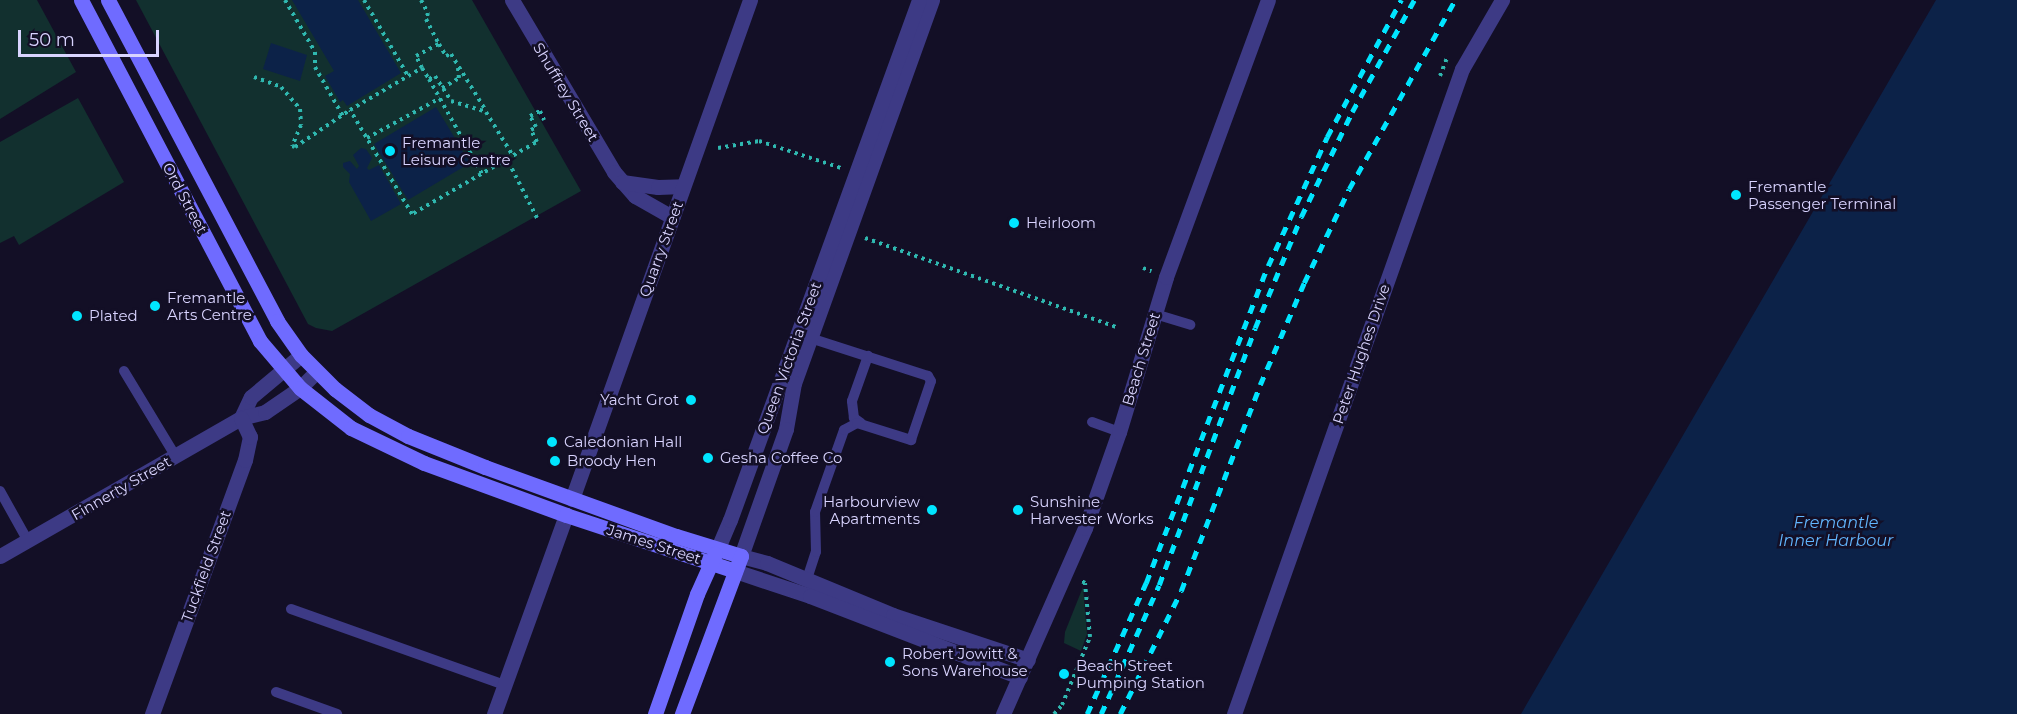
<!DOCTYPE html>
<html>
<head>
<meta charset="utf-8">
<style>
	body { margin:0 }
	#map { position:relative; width:2017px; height:714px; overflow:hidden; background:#130f26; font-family:Montserrat,sans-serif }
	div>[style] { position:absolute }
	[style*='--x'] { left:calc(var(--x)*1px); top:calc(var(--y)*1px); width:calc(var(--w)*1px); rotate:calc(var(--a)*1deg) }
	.green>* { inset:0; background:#12302f }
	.water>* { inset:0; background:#0c2248 }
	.path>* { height:4px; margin-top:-2px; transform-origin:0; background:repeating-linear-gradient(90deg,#2fb8b0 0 3px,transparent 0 7.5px) }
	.service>* { height:10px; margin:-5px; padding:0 5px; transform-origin:5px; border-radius:5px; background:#3d3a85 }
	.minor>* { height:15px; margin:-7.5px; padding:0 7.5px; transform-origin:7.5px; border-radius:7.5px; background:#3d3a85 }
	.tertiary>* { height:15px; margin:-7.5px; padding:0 7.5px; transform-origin:7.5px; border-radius:7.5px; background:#3d3a85 }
	.secondary>* { height:15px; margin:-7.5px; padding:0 7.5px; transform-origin:7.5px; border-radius:7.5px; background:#6f6bff }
	.rail>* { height:4.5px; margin-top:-2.25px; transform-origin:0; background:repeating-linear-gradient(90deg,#00e5ff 0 9px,transparent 0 17px) }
	.dots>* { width:16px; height:16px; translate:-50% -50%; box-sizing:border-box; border:3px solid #130f26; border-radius:50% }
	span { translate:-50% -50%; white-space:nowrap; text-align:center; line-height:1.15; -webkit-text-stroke:5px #130f26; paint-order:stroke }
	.street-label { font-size:15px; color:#d9d4ff }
	.poi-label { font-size:15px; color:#d9d4ff }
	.left { translate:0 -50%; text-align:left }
	.right { translate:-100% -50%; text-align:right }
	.water-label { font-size:16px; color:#62b6ff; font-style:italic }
	.scale { position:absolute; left:18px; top:30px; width:141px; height:27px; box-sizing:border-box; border:3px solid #d9d4ff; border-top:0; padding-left:8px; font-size:18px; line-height:21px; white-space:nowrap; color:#d9d4ff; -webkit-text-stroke:4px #130f26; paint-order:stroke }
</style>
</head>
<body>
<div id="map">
	<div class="green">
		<i style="clip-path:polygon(0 0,37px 0,76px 72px,0 119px)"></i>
		<i style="clip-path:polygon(136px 0,472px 0,581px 191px,332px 331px,316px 328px,308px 324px)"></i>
		<i style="clip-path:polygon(78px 98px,124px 182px,19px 245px,14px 236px,0 243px,0 142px)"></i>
		<i style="clip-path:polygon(1083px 587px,1087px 634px,1081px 651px,1064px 643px,1065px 632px)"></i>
	</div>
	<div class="water">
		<i style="clip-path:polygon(292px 0,358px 0,401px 73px,347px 106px,343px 100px,340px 102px,325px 76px,334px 71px)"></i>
		<i style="clip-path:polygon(1936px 0,2017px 0,2017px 714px,1521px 714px)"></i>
		<i style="clip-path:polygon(271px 43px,307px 55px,300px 81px,263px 69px)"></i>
		<i style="clip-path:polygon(436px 107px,470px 163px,408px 200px,374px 144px)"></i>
		<i style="clip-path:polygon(361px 148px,366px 149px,372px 158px,367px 168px,369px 170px,379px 165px,401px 204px,371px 221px,349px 182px,350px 174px,343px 167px,343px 163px,350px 161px,357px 169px,359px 166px,353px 155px)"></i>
	</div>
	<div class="path">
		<i style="--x:285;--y:0;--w:60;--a:60"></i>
		<i style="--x:315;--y:52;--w:15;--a:90"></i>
		<i style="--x:315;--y:67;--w:56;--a:60.3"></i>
		<i style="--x:364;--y:0;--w:88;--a:59.9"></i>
		<i style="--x:421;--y:0;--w:15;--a:62"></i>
		<i style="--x:428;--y:13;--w:6;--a:108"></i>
		<i style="--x:426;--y:19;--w:28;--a:63"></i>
		<i style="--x:422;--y:68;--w:13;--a:-117"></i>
		<i style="--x:416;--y:56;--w:26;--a:-28"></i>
		<i style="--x:439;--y:44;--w:14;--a:60"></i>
		<i style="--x:446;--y:56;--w:5;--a:-22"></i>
		<i style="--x:451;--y:54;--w:67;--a:58.4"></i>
		<i style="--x:1440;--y:76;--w:19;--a:-69"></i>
		<i style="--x:254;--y:77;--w:29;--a:20"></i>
		<i style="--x:281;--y:87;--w:29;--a:49"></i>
		<i style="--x:300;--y:109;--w:16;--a:86"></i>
		<i style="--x:301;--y:125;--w:23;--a:113"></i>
		<i style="--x:292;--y:146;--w:3;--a:18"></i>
		<i style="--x:295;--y:147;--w:66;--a:-33.9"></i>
		<i style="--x:429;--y:79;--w:109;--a:60.8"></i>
		<i style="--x:442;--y:88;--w:20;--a:-30"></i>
		<i style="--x:459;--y:78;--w:10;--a:-96"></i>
		<i style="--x:367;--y:138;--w:83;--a:-28.7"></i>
		<i style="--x:718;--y:148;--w:42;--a:-9.7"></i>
		<i style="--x:759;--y:141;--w:86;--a:18.2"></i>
		<i style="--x:507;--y:159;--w:110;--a:149.9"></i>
		<i style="--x:412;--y:214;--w:121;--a:-120.8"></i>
		<i style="--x:350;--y:110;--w:83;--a:-30.3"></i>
		<i style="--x:422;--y:68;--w:13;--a:58"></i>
		<i style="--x:429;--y:79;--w:7;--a:-27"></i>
		<i style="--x:435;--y:76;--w:30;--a:57"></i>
		<i style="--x:451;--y:101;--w:37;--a:17"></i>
		<i style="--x:486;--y:112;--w:52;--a:58.5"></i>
		<i style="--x:537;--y:218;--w:66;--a:-117"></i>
		<i style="--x:507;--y:159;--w:34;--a:-30"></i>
		<i style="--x:537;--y:142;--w:13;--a:-117"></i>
		<i style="--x:531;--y:130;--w:6;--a:-31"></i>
		<i style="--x:536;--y:127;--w:13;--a:-119"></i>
		<i style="--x:530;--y:116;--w:11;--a:-27"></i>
		<i style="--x:540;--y:111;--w:10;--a:66"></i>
		<i style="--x:865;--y:238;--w:269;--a:19.5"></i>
		<i style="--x:1143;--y:268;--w:9;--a:21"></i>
		<i style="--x:1054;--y:714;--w:12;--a:-48"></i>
		<i style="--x:1062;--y:705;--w:74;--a:-67.6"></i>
		<i style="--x:1090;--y:637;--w:54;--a:-95.3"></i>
		<i style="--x:1085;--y:583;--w:6;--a:-149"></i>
	</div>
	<div class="service">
		<i style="--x:1155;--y:314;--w:37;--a:17"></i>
		<i style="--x:124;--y:371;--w:100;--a:58.8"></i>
		<i style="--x:1092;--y:422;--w:29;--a:20"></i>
		<i style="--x:861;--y:423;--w:9;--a:-144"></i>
		<i style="--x:854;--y:418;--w:17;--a:-97"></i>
		<i style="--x:852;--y:401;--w:48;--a:-70.4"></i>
		<i style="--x:0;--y:491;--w:57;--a:60.8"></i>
		<i style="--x:807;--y:579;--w:28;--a:-72"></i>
		<i style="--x:816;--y:552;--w:40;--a:-91.4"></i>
		<i style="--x:815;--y:512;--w:87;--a:-70.5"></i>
		<i style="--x:844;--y:430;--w:15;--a:-28"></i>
		<i style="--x:857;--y:423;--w:57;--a:17.5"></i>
		<i style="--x:911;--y:440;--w:62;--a:-71.3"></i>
		<i style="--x:931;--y:381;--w:6;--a:-121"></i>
		<i style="--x:928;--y:376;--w:124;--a:-162.1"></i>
		<i style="--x:291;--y:609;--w:226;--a:19.6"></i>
		<i style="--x:276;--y:692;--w:65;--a:19.8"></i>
	</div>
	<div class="minor">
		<i style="--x:512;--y:0;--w:200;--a:59.3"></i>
		<i style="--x:614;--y:172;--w:32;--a:49"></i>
		<i style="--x:635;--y:196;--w:43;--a:29.6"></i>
		<i style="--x:622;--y:182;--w:36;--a:8"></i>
		<i style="--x:658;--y:187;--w:25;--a:-2"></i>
		<i style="--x:241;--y:418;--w:23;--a:-65"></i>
		<i style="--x:251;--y:397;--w:65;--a:-40"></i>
		<i style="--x:572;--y:499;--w:530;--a:-70.37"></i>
		<i style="--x:0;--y:556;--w:278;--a:-29.8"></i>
		<i style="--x:241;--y:418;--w:25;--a:-14"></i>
		<i style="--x:265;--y:412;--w:42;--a:-34.4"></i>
		<i style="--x:300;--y:388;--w:23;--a:-45"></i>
		<i style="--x:152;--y:714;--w:270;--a:-69.9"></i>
		<i style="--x:245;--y:460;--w:24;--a:-78"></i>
		<i style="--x:250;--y:437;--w:21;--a:-115"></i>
		<i style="--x:494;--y:714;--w:212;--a:-70.1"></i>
		<i style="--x:1234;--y:714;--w:684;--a:-70.53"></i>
		<i style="--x:1462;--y:69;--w:80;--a:-59.9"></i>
	</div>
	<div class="tertiary">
		<i style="--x:932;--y:0;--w:407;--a:109.8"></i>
		<i style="--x:794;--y:383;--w:47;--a:99.9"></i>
		<i style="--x:786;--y:429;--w:135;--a:109.5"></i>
		<i style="--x:741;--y:556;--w:27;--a:15"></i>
		<i style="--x:767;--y:563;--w:136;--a:22.4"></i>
		<i style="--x:893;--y:615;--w:142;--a:18.4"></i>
		<i style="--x:718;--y:548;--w:30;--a:-67"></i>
		<i style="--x:730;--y:520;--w:553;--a:-70.03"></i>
		<i style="--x:735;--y:571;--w:79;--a:18.4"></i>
		<i style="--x:810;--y:596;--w:225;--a:21.1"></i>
		<i style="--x:1003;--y:714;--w:203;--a:-66.2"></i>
		<i style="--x:1085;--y:528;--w:102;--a:-70.5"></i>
		<i style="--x:1119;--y:432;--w:162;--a:-73.1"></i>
		<i style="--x:1166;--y:277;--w:295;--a:-69.8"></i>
	</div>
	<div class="secondary">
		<i style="--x:81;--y:0;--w:385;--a:62.3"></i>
		<i style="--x:260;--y:341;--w:62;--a:49.6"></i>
		<i style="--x:300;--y:388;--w:65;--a:38.1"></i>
		<i style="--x:351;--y:428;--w:81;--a:25.6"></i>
		<i style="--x:424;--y:463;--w:151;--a:20.1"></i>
		<i style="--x:566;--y:515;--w:178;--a:18.3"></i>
		<i style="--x:108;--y:0;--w:363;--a:62.2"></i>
		<i style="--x:277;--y:321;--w:42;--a:54.8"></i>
		<i style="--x:301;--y:355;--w:48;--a:45"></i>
		<i style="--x:335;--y:389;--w:43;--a:37.4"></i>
		<i style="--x:369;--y:415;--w:44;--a:28.3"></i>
		<i style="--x:408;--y:436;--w:83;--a:21.9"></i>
		<i style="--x:485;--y:467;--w:203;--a:19.9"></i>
		<i style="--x:676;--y:536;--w:68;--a:17.1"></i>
		<i style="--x:741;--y:556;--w:169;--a:110.5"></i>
		<i style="--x:655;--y:714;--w:127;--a:-70.7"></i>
		<i style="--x:697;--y:594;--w:44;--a:-65.8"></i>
	</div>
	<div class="rail">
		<i style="--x:1087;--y:714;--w:144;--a:-65.8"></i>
		<i style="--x:1146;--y:583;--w:340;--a:-69"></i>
		<i style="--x:1268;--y:266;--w:142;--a:-65.4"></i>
		<i style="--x:1327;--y:137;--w:156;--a:-61.6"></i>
		<i style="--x:1101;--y:714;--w:141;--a:-65.8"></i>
		<i style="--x:1159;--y:585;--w:274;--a:-69.5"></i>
		<i style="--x:1255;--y:328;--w:120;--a:-67.5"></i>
		<i style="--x:1301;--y:217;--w:117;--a:-64.1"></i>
		<i style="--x:1352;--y:112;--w:128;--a:-61"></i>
		<i style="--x:1120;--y:714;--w:137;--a:-63.6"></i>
		<i style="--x:1181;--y:591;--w:221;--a:-69"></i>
		<i style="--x:1260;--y:385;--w:111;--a:-66.7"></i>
		<i style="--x:1304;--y:283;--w:104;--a:-64.4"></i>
		<i style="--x:1349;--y:189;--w:217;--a:-60.7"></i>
	</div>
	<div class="dots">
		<i style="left:390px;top:151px;background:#00e5ff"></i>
		<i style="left:1736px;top:195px;background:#00e5ff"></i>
		<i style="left:1014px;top:223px;background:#00e5ff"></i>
		<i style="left:155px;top:306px;background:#00e5ff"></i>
		<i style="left:77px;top:316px;background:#00e5ff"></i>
		<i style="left:691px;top:400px;background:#00e5ff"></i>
		<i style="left:552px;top:442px;background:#00e5ff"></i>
		<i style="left:708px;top:458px;background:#00e5ff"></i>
		<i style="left:555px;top:461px;background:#00e5ff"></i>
		<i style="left:932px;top:510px;background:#00e5ff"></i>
		<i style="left:1018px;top:510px;background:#00e5ff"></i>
		<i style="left:890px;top:662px;background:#00e5ff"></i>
		<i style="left:1064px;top:674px;background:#00e5ff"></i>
	</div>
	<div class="street-label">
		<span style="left:566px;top:92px;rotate:59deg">Shuffrey Street</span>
		<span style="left:185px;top:198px;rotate:62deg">Ord Street</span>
		<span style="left:661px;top:249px;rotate:-70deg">Quarry Street</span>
		<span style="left:1361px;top:354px;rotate:-71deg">Peter Hughes Drive</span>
		<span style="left:789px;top:358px;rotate:-70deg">Queen Victoria Street</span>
		<span style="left:1141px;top:359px;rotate:-73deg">Beach Street</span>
		<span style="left:121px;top:488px;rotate:-30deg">Finnerty Street</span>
		<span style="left:654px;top:544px;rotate:18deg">James Street</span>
		<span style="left:206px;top:566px;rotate:-70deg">Tuckfield Street</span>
	</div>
	<div class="poi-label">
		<span class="left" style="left:402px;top:151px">Fremantle<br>Leisure Centre</span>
		<span class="left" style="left:1748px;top:195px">Fremantle<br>Passenger Terminal</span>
		<span class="left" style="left:1026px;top:223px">Heirloom</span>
		<span class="left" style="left:167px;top:306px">Fremantle<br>Arts Centre</span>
		<span class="left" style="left:89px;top:316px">Plated</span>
		<span class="right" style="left:679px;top:400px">Yacht Grot</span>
		<span class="left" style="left:564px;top:442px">Caledonian Hall</span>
		<span class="left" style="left:720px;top:458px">Gesha Coffee Co</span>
		<span class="left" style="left:567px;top:461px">Broody Hen</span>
		<span class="right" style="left:920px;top:510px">Harbourview<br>Apartments</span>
		<span class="left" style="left:1030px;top:510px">Sunshine<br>Harvester Works</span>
		<span class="left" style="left:902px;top:662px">Robert Jowitt &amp;<br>Sons Warehouse</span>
		<span class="left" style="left:1076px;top:674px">Beach Street<br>Pumping Station</span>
	</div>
	<div class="water-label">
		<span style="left:1836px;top:532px">Fremantle<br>Inner Harbour</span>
	</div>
	<div class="scale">50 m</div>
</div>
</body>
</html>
